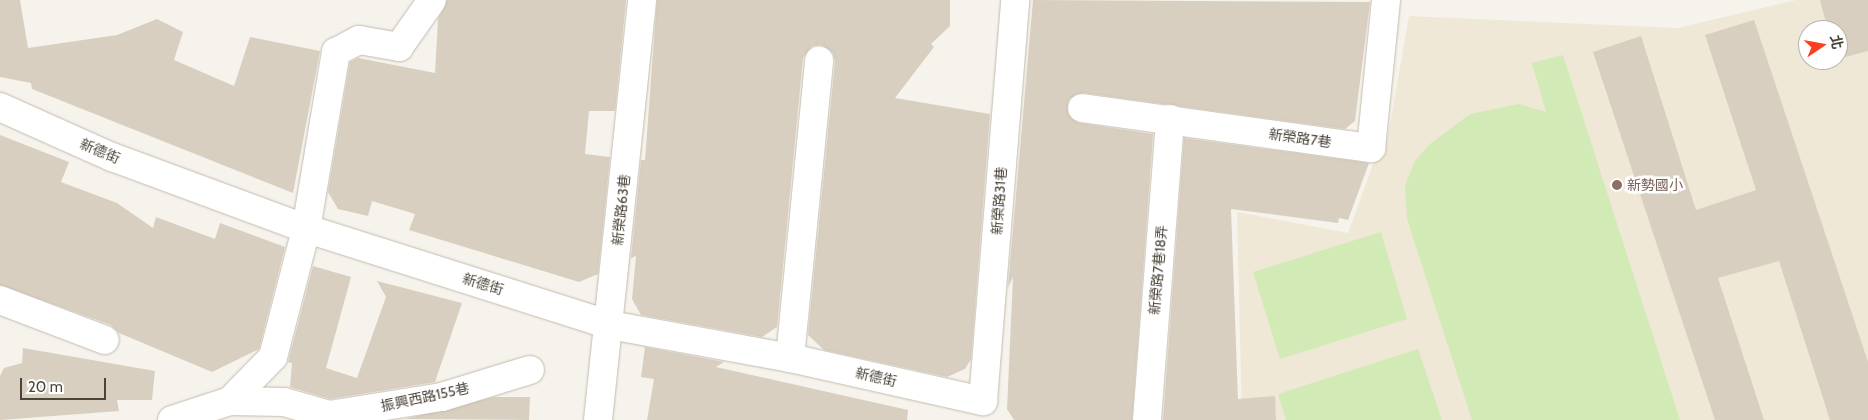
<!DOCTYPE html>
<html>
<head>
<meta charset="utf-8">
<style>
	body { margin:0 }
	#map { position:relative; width:1868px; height:420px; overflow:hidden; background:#f6f3ec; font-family:Cabin,"Noto Sans TC",sans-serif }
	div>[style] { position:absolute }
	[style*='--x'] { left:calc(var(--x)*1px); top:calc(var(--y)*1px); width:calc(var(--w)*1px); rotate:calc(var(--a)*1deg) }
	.education>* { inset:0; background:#efe8d6 }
	.green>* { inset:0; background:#d2eab5 }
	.building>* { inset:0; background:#d8cfc1 }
	.roads { filter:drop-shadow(0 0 1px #c2bbae) drop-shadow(0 0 1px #c2bbae) }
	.minor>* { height:28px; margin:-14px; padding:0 14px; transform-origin:14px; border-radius:14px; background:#fff }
	.dots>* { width:14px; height:14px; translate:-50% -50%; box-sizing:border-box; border:2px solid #fff; border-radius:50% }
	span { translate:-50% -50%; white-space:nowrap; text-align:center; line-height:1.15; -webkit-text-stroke:5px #fff; paint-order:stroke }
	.street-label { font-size:14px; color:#4b4439 }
	.education-label { font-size:14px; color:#785e54 }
	.left { translate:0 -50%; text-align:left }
	.north { position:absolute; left:1798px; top:20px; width:50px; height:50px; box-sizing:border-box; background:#fff; border:1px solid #b7b4b0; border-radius:50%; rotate:78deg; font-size:14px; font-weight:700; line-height:20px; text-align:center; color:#4b4439 }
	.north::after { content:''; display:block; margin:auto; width:18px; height:22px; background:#fc3f1d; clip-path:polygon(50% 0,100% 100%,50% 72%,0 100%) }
	.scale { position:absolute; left:20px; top:378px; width:86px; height:22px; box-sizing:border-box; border:2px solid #4b4439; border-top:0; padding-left:6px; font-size:15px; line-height:18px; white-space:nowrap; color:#4b4439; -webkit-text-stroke:4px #fff; paint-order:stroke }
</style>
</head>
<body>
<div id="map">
	<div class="education">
		<i style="clip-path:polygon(evenodd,1796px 0,1868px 0,1868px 420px,1242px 420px,1237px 212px,1348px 233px,1375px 159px,1385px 153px,1409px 16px,1678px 28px,1796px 0,1808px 30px,1838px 30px,1838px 60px,1808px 60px,1808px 30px)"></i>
	</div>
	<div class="green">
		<i style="clip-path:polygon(1563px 55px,1680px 420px,1472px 420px,1407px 219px,1405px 186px,1415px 161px,1430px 144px,1470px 114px,1519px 104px,1546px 112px,1532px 63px)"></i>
		<i style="clip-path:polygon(1381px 232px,1407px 319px,1280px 359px,1253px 272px)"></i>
		<i style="clip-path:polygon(1418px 349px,1442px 420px,1286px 420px,1278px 394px)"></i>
	</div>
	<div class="building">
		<i style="clip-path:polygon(0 0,20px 0,28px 48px,117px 35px,157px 19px,183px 32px,174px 60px,234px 86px,250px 37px,320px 51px,293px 193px,32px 89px,31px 83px,0 77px)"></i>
		<i style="clip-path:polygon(447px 0,626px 0,615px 111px,589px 111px,585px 154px,610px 157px,598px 274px,579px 282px,409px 230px,415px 214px,372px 201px,368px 216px,338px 209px,328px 192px,350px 62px,358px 58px,435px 73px,438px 19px)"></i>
		<i style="clip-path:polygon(657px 0,950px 0,950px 26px,931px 44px,934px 47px,895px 98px,990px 114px,971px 359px,965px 369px,947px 377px,824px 350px,808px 335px,835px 62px,833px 53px,821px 45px,812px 46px,803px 58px,777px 327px,762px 337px,641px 315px,632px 299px,636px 256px,631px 258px,641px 160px,645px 160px)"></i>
		<i style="clip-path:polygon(1033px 0,1370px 2px,1355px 121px,1345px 129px,1084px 93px,1069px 99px,1068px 114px,1079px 123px,1153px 134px,1132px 420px,1014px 420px,1007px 409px,1013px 277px,1008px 287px)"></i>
		<i style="clip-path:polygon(1820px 0,1868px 0,1868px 51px,1838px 59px,1838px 30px,1828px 30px)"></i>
		<i style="clip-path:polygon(1754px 20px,1868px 362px,1868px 420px,1830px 420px,1779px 261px,1718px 278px,1764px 420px,1715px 420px,1593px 52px,1641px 36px,1696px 210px,1756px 190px,1705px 35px)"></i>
		<i style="clip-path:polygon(0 135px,69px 162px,61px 182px,117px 203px,153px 228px,156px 217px,215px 239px,220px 223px,285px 247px,259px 349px,212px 372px,119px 333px,111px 325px,0 285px)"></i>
		<i style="clip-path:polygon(1184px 138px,1369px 163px,1348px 220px,1339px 218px,1338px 223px,1231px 209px,1238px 399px,1275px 396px,1276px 420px,1163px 420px)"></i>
		<i style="clip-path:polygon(313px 266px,351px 277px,326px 368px,357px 378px,386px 297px,377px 281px,462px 303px,435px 382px,330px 399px,290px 387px,292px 363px,288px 362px)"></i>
		<i style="clip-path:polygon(645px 347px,724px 362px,716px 367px,908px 410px,907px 420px,647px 420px,654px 379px,641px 377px)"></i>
		<i style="clip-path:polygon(23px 348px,155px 371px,152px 400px,117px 400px,119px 411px,0 420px,0 376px,4px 368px,22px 363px)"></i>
		<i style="clip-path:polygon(494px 397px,530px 397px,529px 420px,405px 419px)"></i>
	</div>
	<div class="roads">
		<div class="minor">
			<i style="--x:0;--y:107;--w:123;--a:24.1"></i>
			<i style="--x:112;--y:157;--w:202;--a:20.3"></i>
			<i style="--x:301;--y:227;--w:324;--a:17.6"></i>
			<i style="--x:610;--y:325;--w:183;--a:10.4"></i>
			<i style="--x:790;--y:358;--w:198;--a:12.6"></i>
			<i style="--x:1082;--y:108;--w:292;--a:7.9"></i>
			<i style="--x:1371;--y:148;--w:149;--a:-84.2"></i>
			<i style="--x:0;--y:300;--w:112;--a:20.9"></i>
			<i style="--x:790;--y:358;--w:299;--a:-84.4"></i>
			<i style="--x:230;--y:401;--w:62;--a:-45.7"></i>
			<i style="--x:273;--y:357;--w:132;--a:-75.5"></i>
			<i style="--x:306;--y:229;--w:180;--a:-80.4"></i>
			<i style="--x:336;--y:52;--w:26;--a:-28"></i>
			<i style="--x:359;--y:40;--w:41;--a:9.9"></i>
			<i style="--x:399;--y:47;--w:57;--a:-54.9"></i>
			<i style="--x:983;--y:401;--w:402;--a:-85.4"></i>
			<i style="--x:172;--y:420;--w:61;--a:-18.1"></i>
			<i style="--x:230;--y:401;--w:54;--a:1.1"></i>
			<i style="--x:284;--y:402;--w:47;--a:16.1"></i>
			<i style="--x:329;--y:415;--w:114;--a:-9.1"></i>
			<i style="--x:442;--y:397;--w:92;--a:-17.1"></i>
			<i style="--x:598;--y:420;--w:422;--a:-84"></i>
			<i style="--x:1147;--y:420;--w:302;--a:-85.6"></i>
		</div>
	</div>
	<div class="dots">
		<i style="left:1617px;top:185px;background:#8d6e63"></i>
	</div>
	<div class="street-label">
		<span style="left:1300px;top:138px;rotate:8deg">新榮路7巷</span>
		<span style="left:100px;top:151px;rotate:23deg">新德街</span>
		<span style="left:999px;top:201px;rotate:-86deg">新榮路31巷</span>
		<span style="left:621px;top:210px;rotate:-84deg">新榮路63巷</span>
		<span style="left:1158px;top:270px;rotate:-85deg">新榮路7巷18弄</span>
		<span style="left:483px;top:284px;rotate:17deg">新德街</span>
		<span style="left:876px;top:377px;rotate:13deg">新德街</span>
		<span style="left:425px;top:397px;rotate:-12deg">振興西路155巷</span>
	</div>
	<div class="education-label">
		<span class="left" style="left:1627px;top:185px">新勢國小</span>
	</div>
	<div class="north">北</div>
	<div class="scale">20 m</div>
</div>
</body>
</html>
